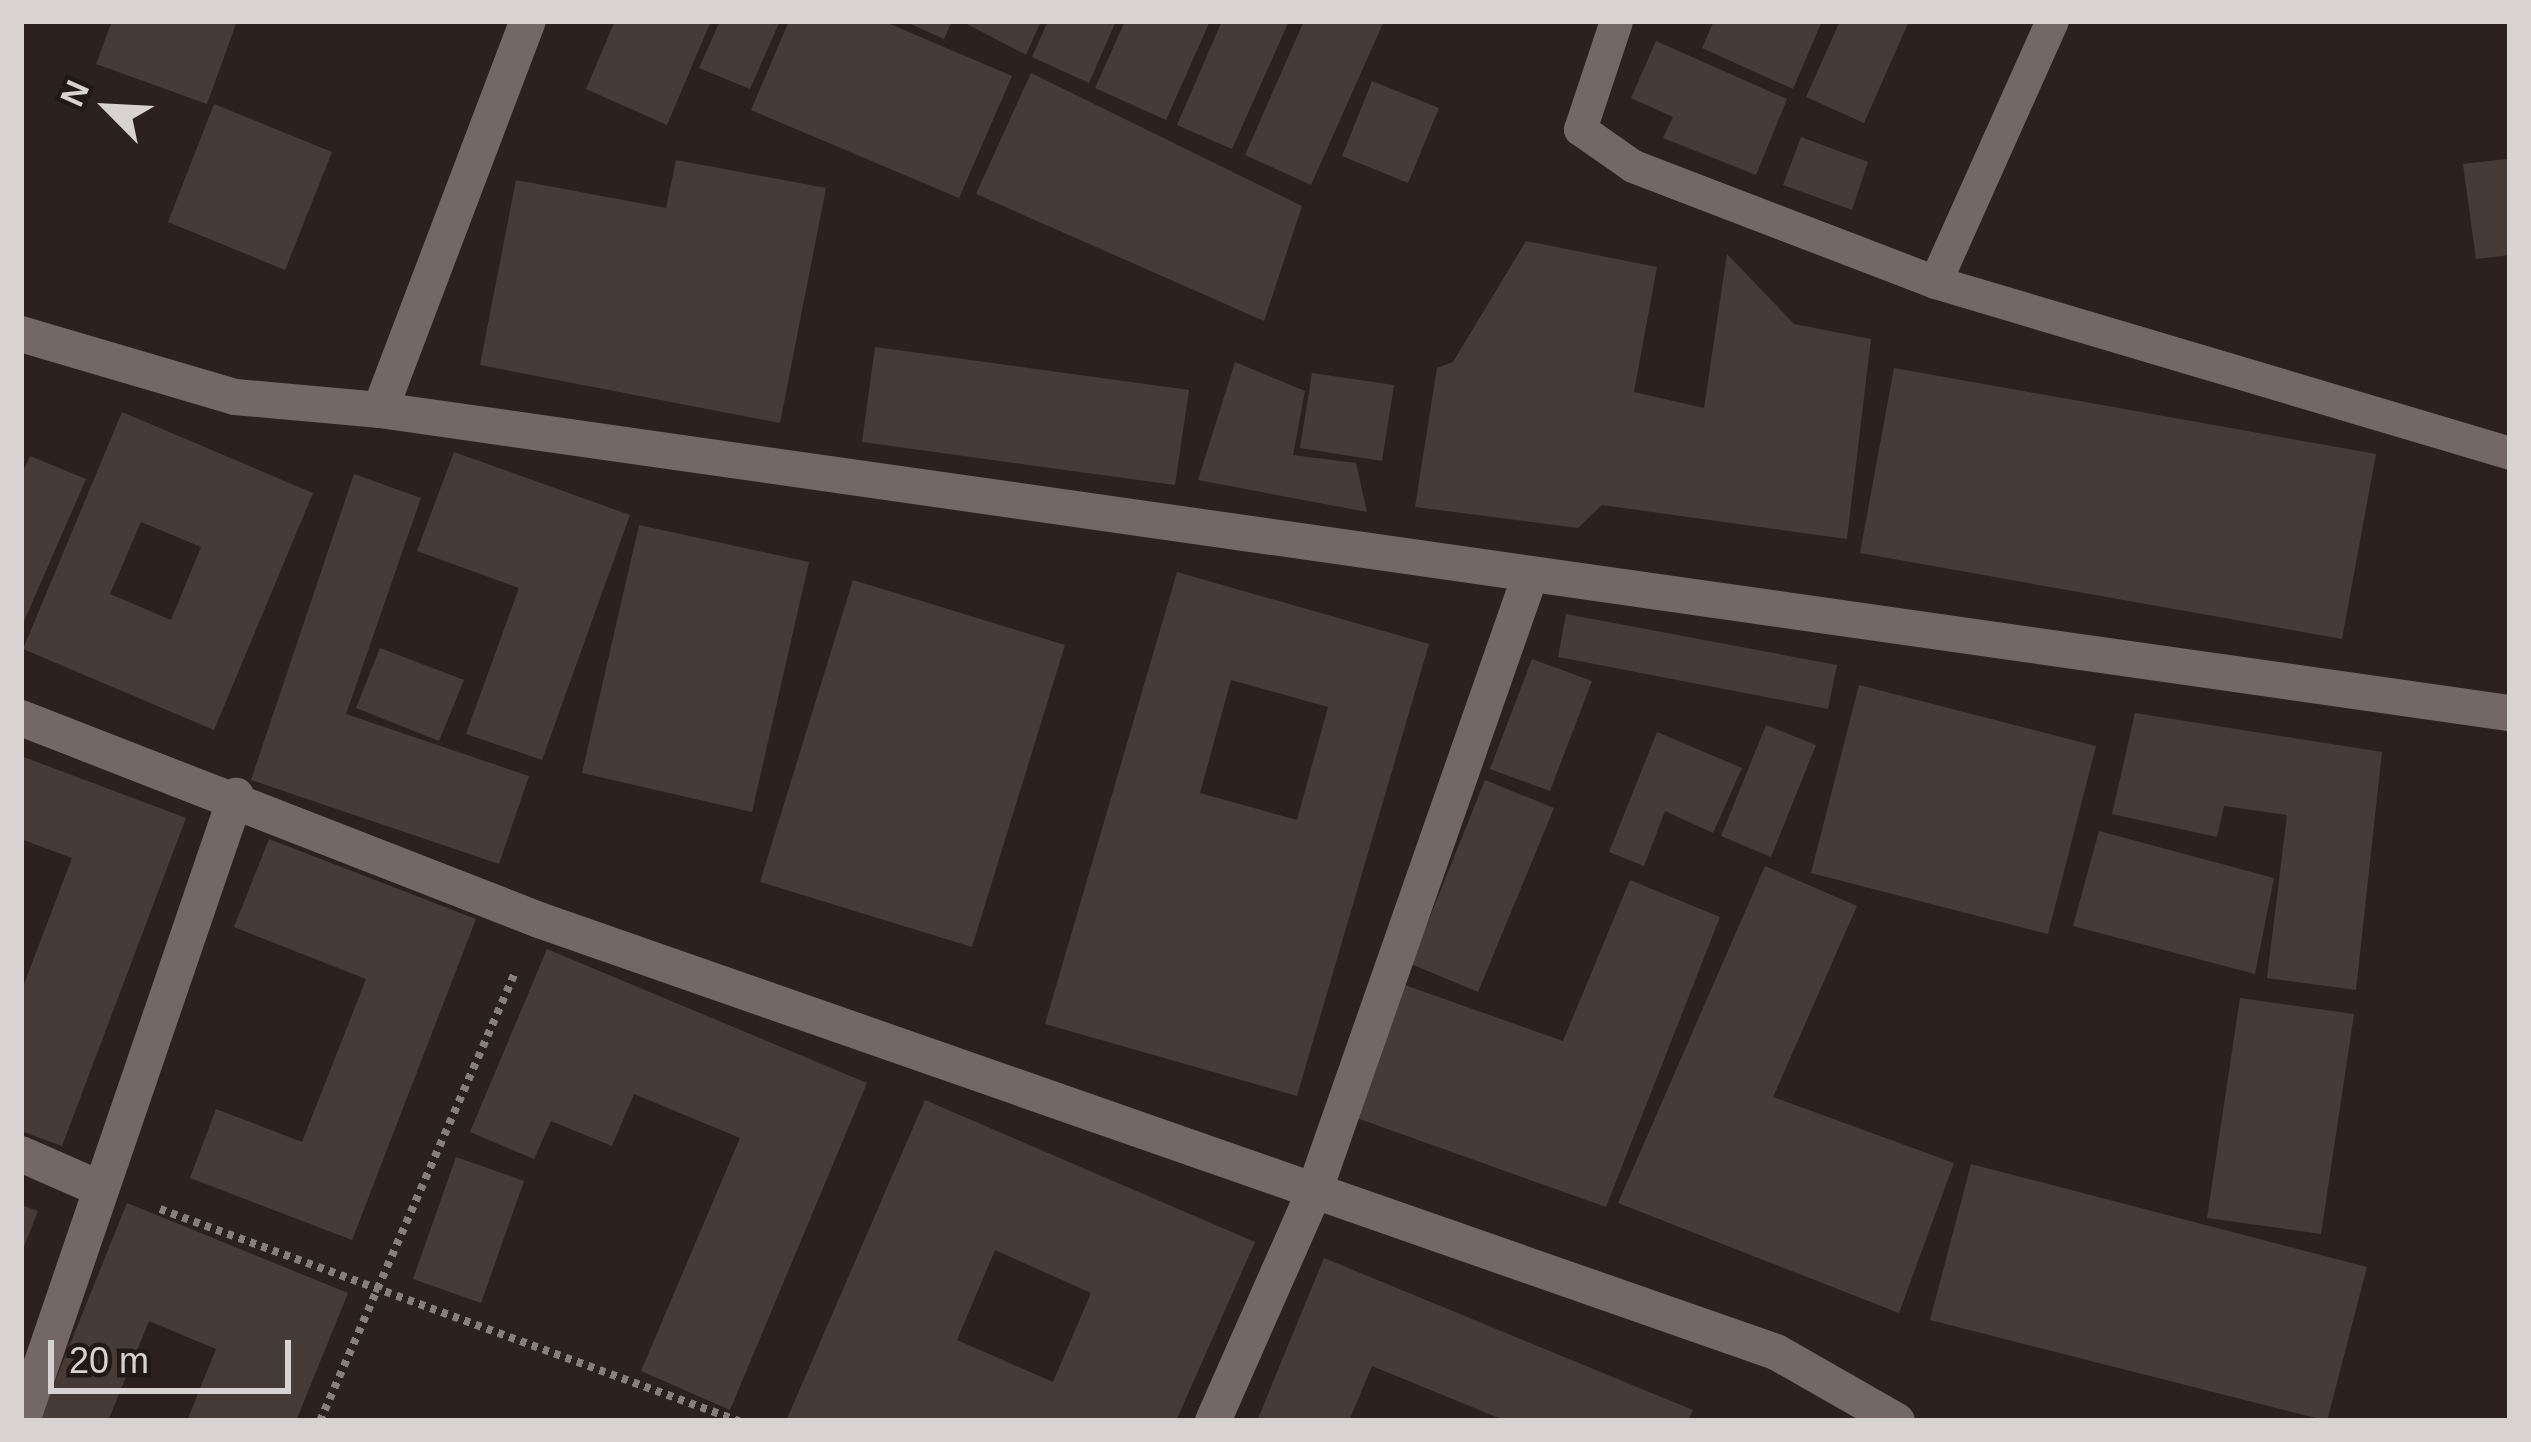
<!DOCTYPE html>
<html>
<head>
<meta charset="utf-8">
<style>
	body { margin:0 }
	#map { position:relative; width:2531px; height:1442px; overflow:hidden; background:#2b221f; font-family:Arial,sans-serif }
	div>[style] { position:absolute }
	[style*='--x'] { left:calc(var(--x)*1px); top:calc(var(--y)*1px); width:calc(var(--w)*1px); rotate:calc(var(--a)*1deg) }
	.building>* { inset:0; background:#453c38 }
	.path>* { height:8px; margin-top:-4px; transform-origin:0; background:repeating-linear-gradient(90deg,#867f7c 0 6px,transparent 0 12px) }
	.lane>* { height:33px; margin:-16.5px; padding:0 16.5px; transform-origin:16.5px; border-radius:16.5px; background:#736865 }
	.street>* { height:36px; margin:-18px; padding:0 18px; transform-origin:18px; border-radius:18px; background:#736865 }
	span { translate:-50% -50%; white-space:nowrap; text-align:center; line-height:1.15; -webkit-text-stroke:12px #211916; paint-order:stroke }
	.frame { position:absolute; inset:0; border:24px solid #d8d2d0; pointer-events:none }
	.north { position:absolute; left:48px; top:48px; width:120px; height:120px; -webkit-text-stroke:9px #211916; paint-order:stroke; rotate:294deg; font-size:33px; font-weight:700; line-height:48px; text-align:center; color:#d8d2d0 }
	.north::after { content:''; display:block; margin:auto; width:42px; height:54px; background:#d8d2d0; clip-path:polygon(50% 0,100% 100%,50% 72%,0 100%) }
	.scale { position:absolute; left:48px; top:1340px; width:243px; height:54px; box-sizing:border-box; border:6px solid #d8d2d0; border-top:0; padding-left:15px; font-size:36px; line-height:42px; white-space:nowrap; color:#d8d2d0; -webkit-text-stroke:9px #211916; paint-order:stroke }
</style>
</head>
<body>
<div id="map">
	<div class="building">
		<i style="clip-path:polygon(112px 21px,237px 21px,207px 104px,96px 64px)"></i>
		<i style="clip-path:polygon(615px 21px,711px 21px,667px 125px,586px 89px)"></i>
		<i style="clip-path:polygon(720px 21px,780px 21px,750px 89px,699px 68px)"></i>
		<i style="clip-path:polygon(789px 21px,883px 21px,1012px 76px,959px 198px,751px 110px)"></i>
		<i style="clip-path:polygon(904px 21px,952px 21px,944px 39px)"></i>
		<i style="clip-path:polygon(961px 21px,1041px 21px,1026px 55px)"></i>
		<i style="clip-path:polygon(1048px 21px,1116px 21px,1089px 83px,1032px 57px)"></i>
		<i style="clip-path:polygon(1125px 21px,1210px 21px,1166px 120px,1095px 88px)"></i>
		<i style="clip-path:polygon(1222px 21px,1289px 21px,1232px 149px,1177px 125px)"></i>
		<i style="clip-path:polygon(1304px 21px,1384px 21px,1311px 185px,1245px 155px)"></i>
		<i style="clip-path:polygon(1714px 21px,1822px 21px,1793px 89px,1702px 48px)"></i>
		<i style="clip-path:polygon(1840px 21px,1909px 21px,1864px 123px,1806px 97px)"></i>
		<i style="clip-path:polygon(1656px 41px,1787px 99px,1756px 175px,1663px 138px,1673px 117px,1631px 98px)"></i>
		<i style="clip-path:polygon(1031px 73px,1302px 206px,1264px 321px,976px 194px)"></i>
		<i style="clip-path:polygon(1372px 81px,1439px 108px,1408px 183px,1342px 156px)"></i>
		<i style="clip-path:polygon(214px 104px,332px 152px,285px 270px,168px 222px)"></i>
		<i style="clip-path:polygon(1801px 137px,1868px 162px,1852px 210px,1783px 185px)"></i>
		<i style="clip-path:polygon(2507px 159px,2510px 255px,2476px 259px,2463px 164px)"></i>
		<i style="clip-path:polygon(676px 160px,826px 188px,780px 423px,480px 365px,516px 180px,666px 208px)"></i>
		<i style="clip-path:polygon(1526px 241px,1657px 267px,1634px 392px,1704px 408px,1727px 254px,1794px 324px,1871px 339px,1847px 539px,1602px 505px,1578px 528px,1415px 507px,1437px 368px,1453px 362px)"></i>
		<i style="clip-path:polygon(875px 347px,1189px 390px,1175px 485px,862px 442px)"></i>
		<i style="clip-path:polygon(1235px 362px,1305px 391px,1293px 455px,1356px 463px,1367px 512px,1198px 480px)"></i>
		<i style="clip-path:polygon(1894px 368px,2376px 454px,2342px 639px,1860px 553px)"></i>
		<i style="clip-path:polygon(1312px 373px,1394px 385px,1382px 461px,1300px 448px)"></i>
		<i style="clip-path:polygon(evenodd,122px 412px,313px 493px,214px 730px,23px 649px,122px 412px,141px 522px,201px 547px,171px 620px,110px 594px,141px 522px)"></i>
		<i style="clip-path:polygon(454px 452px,630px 515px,542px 760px,466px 734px,519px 588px,417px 551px)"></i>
		<i style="clip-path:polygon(30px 456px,86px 479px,21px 628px,21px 476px)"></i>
		<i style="clip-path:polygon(354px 474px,421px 498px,346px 714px,529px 776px,499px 864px,251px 780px)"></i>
		<i style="clip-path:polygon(639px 525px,809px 562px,752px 812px,582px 773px)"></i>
		<i style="clip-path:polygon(evenodd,1177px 572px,1429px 644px,1297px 1096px,1045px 1024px,1177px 572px,1231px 680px,1328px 707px,1297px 820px,1200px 793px,1231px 680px)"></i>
		<i style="clip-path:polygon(853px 580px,1065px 645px,972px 947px,760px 882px)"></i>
		<i style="clip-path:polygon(1566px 614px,1837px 665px,1828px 709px,1558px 657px)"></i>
		<i style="clip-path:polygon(380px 648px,464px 680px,439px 741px,356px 708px)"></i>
		<i style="clip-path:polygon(1532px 659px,1592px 681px,1550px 791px,1490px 769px)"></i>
		<i style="clip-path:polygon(1859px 685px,2096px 746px,2048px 934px,1811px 873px)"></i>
		<i style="clip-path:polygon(2135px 713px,2382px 752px,2356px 990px,2267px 978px,2287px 815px,2224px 806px,2217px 837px,2112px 814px)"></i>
		<i style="clip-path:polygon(1766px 725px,1816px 745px,1771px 857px,1721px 836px)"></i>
		<i style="clip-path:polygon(1657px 732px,1742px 768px,1713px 833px,1665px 811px,1644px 866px,1609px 852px)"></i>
		<i style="clip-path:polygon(21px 756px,186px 818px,62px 1146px,21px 1131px,21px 992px,72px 858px,21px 839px)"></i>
		<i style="clip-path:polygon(1485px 780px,1554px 808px,1478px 992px,1411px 964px)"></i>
		<i style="clip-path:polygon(2099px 831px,2274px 878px,2255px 974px,2073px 926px)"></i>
		<i style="clip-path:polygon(269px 839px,476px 919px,352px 1240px,190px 1178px,216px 1109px,302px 1142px,366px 979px,234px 927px)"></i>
		<i style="clip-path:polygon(1765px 866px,1857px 906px,1773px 1097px,1954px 1163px,1899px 1313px,1618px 1203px)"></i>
		<i style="clip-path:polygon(1630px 880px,1720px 917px,1606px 1207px,1354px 1117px,1402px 984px,1563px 1041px)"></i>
		<i style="clip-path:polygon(547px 949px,867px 1083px,730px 1410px,641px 1371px,740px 1138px,634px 1094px,612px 1146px,551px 1121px,534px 1159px,470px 1132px)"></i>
		<i style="clip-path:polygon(2240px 998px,2354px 1014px,2321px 1234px,2207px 1218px)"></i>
		<i style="clip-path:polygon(evenodd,925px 1100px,1255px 1242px,1176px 1421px,786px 1421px,925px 1100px,995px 1250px,1091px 1293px,1053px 1382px,957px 1340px,995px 1250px)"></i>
		<i style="clip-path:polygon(456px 1157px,524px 1181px,481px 1303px,413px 1279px)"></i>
		<i style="clip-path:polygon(1971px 1164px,2367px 1267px,2327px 1421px,1930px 1320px)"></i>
		<i style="clip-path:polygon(127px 1203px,348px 1293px,296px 1421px,187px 1421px,216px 1349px,149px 1321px,108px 1421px,39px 1421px)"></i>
		<i style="clip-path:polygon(21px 1205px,38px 1211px,21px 1254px)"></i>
		<i style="clip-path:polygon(1324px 1258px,1693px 1410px,1688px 1421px,1506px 1421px,1372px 1366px,1349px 1421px,1257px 1421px)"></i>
	</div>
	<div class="path">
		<i style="--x:160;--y:1209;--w:617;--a:20.11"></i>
		<i style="--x:320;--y:1421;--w:491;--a:-66.5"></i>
	</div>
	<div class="lane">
		<i style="--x:1616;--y:21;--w:114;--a:108.4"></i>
		<i style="--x:1580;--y:129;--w:65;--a:34.9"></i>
		<i style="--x:1633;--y:166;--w:324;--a:21"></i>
		<i style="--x:1935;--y:282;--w:600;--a:16.56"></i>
		<i style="--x:1935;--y:282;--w:286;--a:-65.9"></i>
	</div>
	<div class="street">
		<i style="--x:21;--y:334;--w:223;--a:16.4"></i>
		<i style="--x:235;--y:397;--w:146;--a:5.1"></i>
		<i style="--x:380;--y:410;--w:2151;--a:8.1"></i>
		<i style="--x:380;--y:410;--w:416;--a:-69.2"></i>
		<i style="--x:21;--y:718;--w:556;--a:21.3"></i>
		<i style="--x:539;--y:920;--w:1310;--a:19.25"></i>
		<i style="--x:1776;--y:1352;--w:139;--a:29.7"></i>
		<i style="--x:21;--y:1154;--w:82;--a:23.7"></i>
		<i style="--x:22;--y:1421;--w:661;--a:-71.1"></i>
		<i style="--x:1213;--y:1421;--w:250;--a:-66.2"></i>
		<i style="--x:1314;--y:1192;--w:653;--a:-70.68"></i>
	</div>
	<div class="frame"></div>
	<div class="north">N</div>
	<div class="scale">20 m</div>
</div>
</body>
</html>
